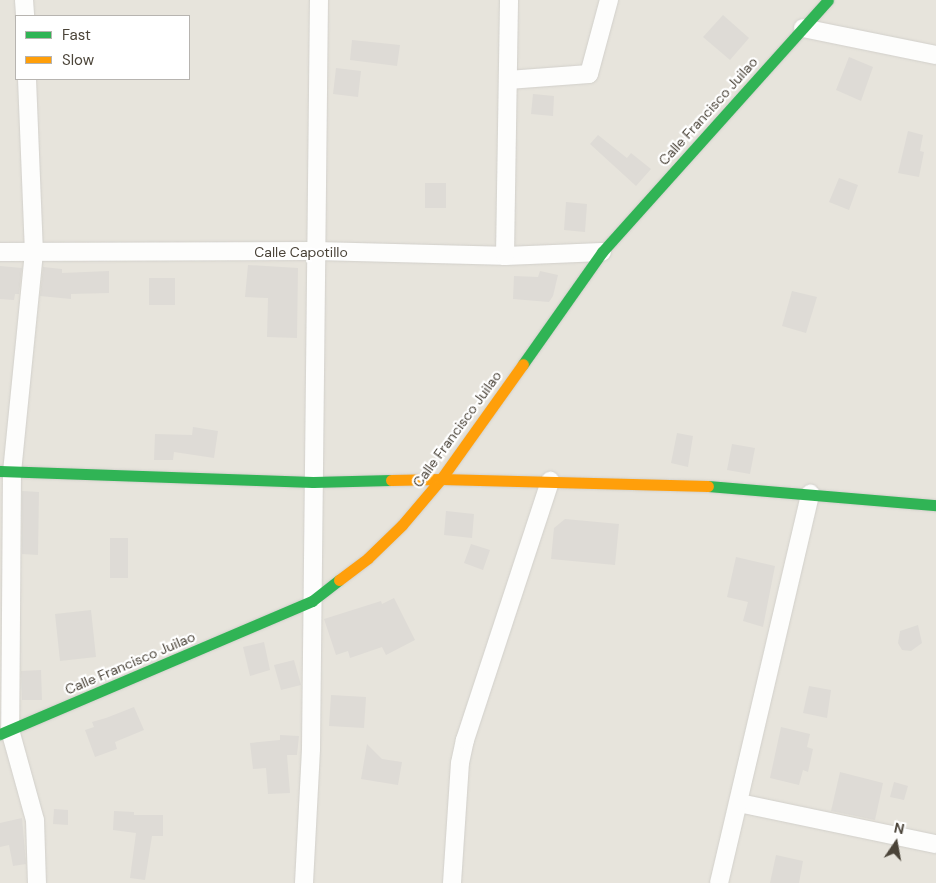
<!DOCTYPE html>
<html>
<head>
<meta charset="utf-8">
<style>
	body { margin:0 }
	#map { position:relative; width:936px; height:883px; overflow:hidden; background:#f4f2ee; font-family:"DM Sans",sans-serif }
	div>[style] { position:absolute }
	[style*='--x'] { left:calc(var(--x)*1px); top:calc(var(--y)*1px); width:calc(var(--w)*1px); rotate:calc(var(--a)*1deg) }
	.residential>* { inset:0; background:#e7e4dc }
	.building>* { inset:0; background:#dedbd6 }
	.roads { filter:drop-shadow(0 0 1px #d2d0cb) drop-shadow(0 0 1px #d2d0cb) }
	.street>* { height:18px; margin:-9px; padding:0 9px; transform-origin:9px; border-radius:9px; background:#fdfdfc }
	.fast>* { height:11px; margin:-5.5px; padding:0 5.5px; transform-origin:5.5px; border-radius:5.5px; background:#30b455 }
	.slow>* { height:11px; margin:-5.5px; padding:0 5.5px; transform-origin:5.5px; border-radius:5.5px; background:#ff9f0a }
	span { translate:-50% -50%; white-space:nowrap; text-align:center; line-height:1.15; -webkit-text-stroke:4.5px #fff; paint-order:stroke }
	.street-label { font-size:14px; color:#4b4439 }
	.legend { position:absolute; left:15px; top:15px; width:175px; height:65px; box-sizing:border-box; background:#fff; border:1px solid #b7b4b0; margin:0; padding:6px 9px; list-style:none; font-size:15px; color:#4b4439 }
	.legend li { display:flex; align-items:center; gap:10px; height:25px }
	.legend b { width:25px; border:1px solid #b7b4b0 }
	.north { position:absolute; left:871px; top:818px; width:50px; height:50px; -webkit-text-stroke:4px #fff; paint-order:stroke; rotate:12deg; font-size:14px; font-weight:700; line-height:20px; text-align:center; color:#4b4439 }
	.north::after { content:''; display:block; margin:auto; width:18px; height:22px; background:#4b4439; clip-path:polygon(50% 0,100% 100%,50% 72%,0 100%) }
</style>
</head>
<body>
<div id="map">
	<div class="residential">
		<i style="clip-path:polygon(evenodd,0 0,936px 0,936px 883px,0 883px,0 0,16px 16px,189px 16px,189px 79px,16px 79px,16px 16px)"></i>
	</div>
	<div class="building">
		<i style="clip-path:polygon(723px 15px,749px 38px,730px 60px,703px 37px)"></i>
		<i style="clip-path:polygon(352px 40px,400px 45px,397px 66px,350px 60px)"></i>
		<i style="clip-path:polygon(849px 57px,873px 67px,861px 101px,836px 90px)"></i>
		<i style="clip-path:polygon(336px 68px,361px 71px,358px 97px,333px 94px)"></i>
		<i style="clip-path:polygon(533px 94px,554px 96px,553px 116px,531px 114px)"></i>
		<i style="clip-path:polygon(908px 131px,923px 135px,920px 151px,924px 152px,919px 177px,898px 173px)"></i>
		<i style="clip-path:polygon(598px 135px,627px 158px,631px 153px,651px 169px,636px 186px,590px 144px)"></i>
		<i style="clip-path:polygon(839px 178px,858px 185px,849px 210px,829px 202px)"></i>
		<i style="clip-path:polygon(425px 183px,446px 183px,446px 208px,425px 208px)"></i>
		<i style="clip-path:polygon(566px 202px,587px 204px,585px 232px,564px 230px)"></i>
		<i style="clip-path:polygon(248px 265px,298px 268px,297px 338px,267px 337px,268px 298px,245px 297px)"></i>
		<i style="clip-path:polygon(0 266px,22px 268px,19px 294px,15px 294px,14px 300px,0 299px)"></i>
		<i style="clip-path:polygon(43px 267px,62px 269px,62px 273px,109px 271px,109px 293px,71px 294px,71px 299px,40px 296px)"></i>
		<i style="clip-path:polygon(540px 271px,558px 275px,553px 296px,549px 302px,513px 299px,514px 276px,538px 277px)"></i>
		<i style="clip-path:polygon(149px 278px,175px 278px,175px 305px,149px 305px)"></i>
		<i style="clip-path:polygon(792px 291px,817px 297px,806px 333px,782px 326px)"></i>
		<i style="clip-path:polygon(193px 427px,218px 431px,214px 458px,174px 452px,173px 460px,154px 460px,155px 434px,192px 435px)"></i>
		<i style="clip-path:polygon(677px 433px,693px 436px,688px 467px,671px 463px)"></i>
		<i style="clip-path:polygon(732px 444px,755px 448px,750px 474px,727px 470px)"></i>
		<i style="clip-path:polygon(22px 491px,39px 492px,38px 555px,22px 554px)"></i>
		<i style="clip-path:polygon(446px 511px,474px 514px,472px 538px,444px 535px)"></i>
		<i style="clip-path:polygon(565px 519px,619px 524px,615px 565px,551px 559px,554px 528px)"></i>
		<i style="clip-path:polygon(110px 538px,128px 538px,128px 578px,110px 578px)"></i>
		<i style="clip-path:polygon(471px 544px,490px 550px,483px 570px,464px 563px)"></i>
		<i style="clip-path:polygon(736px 557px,775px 566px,763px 627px,743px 621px,748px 602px,727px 597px)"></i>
		<i style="clip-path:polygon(394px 598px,415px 640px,386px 655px,382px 647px,350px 658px,348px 651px,336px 655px,324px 619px,381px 601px,382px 604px)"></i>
		<i style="clip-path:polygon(91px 610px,96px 657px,60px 661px,55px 614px)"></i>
		<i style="clip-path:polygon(918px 625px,922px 643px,911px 651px,902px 650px,898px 643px,900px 631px)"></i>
		<i style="clip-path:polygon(264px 642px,270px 670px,250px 676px,243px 647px)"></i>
		<i style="clip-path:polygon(294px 660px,301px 685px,281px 690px,274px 665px)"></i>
		<i style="clip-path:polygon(41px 670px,42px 700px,22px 700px,21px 671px)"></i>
		<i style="clip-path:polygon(809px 686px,831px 690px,827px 718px,803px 713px)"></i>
		<i style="clip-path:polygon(331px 695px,366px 697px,364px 728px,329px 726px)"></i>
		<i style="clip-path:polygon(134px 707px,144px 730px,115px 742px,117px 749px,95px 757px,85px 730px,94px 727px,92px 722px,106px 718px)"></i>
		<i style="clip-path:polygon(781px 727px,810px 734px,807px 747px,813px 749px,808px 772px,803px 770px,799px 785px,770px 778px)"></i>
		<i style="clip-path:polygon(280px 735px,299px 736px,297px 755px,287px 755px,290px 793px,268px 794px,266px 768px,253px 769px,250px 743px,280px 740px)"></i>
		<i style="clip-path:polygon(367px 744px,382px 759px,402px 762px,398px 785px,361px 779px)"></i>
		<i style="clip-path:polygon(840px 772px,883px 783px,875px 820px,831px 811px)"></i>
		<i style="clip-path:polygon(894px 782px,908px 786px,904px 800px,890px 797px)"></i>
		<i style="clip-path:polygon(54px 809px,68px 810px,68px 825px,53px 824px)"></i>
		<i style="clip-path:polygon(114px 811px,134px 812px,134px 815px,163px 815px,163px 836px,152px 836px,145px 880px,130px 878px,136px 833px,113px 830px)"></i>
		<i style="clip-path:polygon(22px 818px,26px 864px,13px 866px,9px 845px,0 847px,0 823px)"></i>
		<i style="clip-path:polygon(776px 855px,803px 861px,799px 883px,770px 883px)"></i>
	</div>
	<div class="roads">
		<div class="street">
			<i style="--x:24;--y:0;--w:16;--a:86"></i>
			<i style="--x:803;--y:28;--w:136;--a:11.5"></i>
			<i style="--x:27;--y:79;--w:173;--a:87.7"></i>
			<i style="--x:34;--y:252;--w:220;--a:95.7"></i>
			<i style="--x:12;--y:471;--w:259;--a:90.4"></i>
			<i style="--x:10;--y:730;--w:93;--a:74.5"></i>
			<i style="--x:35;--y:820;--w:63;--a:88.2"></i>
			<i style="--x:508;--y:80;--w:81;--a:-4.2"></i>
			<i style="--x:589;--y:74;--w:77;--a:-74.9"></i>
			<i style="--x:0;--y:252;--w:316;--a:-0.2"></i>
			<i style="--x:316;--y:251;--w:189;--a:1.5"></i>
			<i style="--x:505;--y:256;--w:97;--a:-2.4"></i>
			<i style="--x:505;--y:256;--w:256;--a:-89.1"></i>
			<i style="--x:739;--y:803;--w:201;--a:11.8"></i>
			<i style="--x:304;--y:883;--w:134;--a:-87"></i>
			<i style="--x:311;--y:749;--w:749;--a:-89.39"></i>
			<i style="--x:452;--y:883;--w:120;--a:-86.2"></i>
			<i style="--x:460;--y:763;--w:24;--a:-78"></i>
			<i style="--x:465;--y:740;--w:273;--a:-71.8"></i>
			<i style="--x:719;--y:883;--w:400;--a:-76.8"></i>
		</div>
		<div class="fast">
			<i style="--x:523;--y:364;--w:137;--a:-54.8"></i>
			<i style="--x:602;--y:252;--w:338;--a:-48.1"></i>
			<i style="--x:0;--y:471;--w:313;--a:2"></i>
			<i style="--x:313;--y:482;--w:78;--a:-1.5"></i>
			<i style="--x:708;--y:486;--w:229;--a:4.8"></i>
			<i style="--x:0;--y:734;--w:339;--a:-23.1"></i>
			<i style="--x:312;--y:601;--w:34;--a:-38"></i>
		</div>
		<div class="slow">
			<i style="--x:391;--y:480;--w:50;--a:-1.1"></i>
			<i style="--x:441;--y:479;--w:267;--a:1.5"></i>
			<i style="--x:339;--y:580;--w:36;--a:-37"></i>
			<i style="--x:368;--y:558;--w:47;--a:-44.1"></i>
			<i style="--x:402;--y:525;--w:60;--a:-49.7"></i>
			<i style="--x:441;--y:479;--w:141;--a:-54.5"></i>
		</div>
	</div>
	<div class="street-label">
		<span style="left:708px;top:111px;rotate:-48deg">Calle Francisco Juilao</span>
		<span style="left:301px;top:252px">Calle Capotillo</span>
		<span style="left:457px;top:429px;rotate:-54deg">Calle Francisco Juilao</span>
		<span style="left:130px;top:663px;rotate:-23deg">Calle Francisco Juilao</span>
	</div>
	<ul class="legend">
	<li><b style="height:6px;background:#30b455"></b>Fast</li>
	<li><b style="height:6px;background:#ff9f0a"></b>Slow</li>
	</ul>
	<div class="north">N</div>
</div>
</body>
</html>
